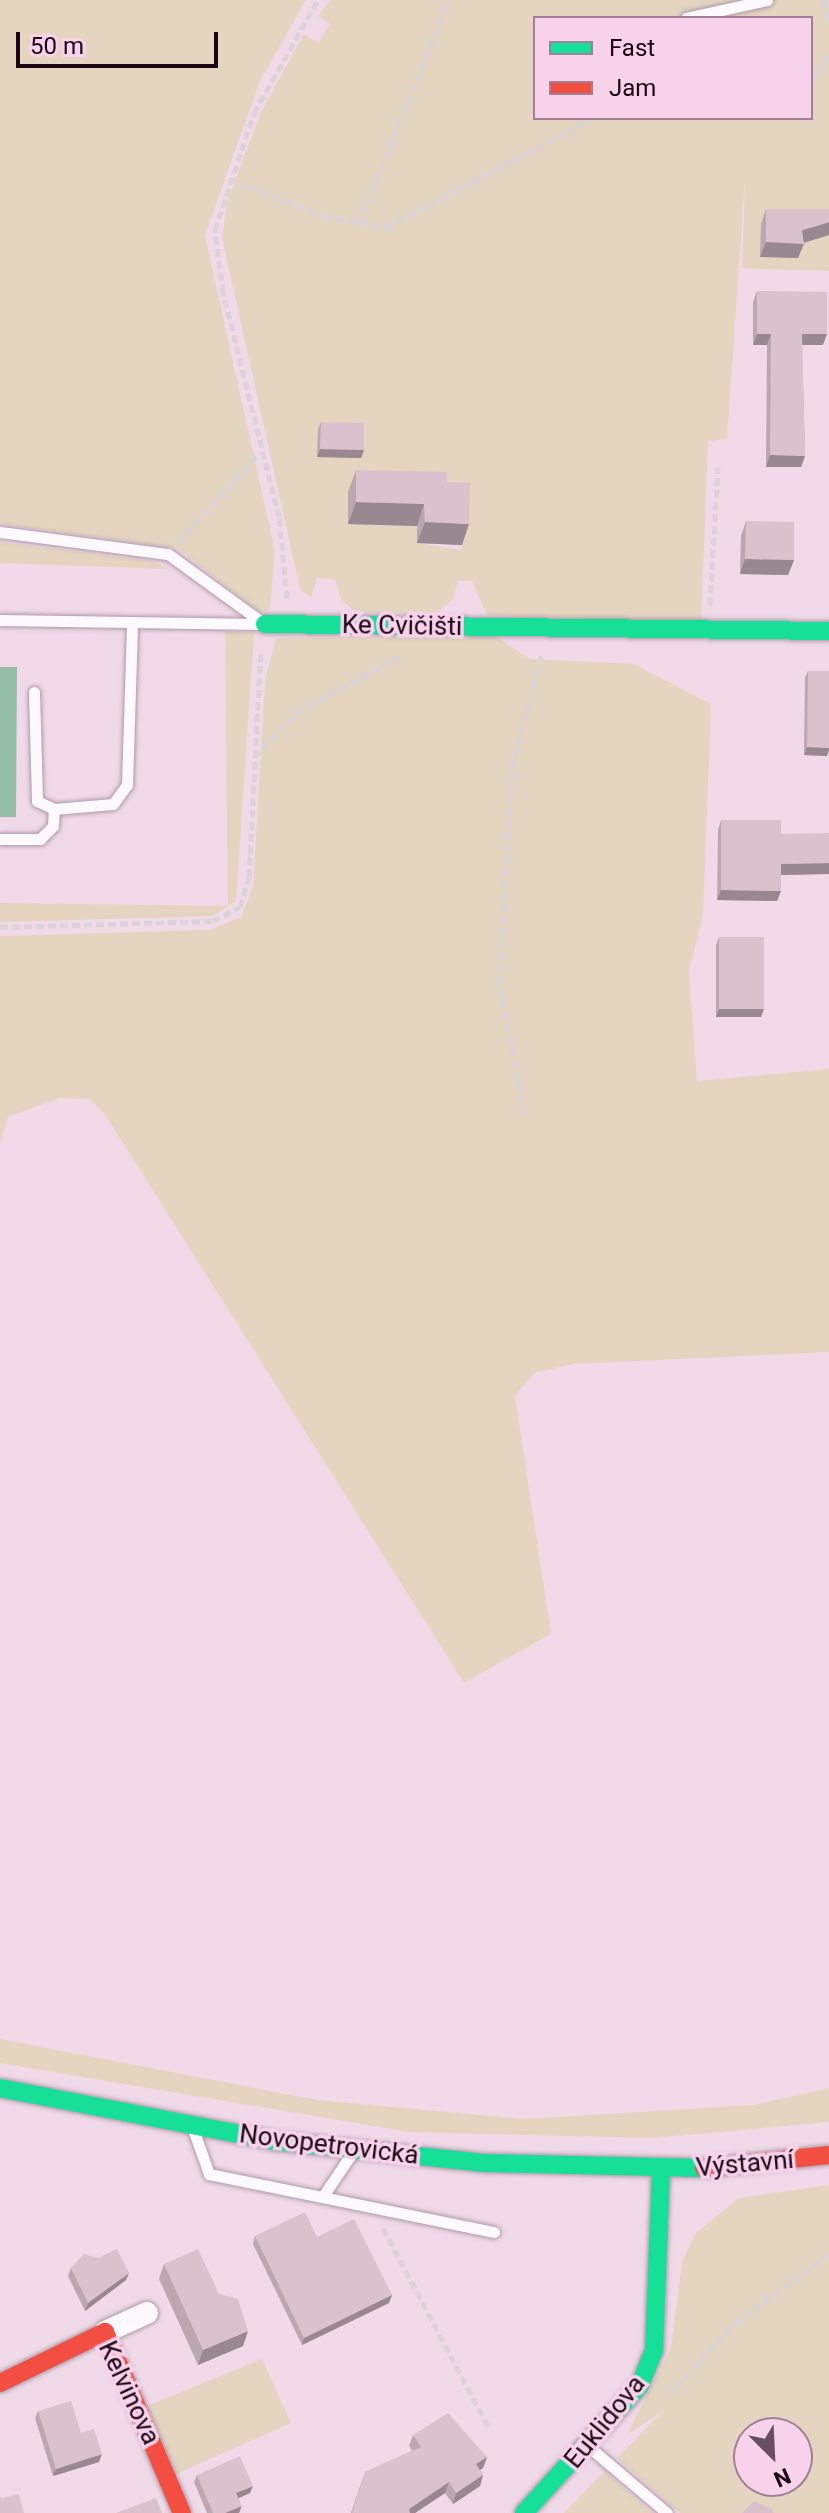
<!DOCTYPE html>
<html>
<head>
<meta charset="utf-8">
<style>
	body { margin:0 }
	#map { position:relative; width:829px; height:2513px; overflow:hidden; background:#f0dae8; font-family:Roboto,sans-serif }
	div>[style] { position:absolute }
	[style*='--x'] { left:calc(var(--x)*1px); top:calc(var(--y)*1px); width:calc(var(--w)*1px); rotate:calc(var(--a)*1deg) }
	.green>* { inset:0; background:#e4d5c0 }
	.water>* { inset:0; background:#96bda8 }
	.path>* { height:5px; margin-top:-2.5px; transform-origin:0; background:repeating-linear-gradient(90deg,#dbd3d8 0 8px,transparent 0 12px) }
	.roads { filter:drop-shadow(0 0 2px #af9aa8) drop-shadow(0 0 2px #af9aa8) }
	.lane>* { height:11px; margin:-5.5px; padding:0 5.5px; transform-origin:5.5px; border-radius:5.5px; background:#fdf9fc }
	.street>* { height:22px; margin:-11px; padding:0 11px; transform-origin:11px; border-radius:11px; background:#fdf9fc }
	.fast>* { height:18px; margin:-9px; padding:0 9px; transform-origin:9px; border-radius:9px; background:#16e098 }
	.jam>* { height:18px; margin:-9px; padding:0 9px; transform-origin:9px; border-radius:9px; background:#f24e42 }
	.wall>* { inset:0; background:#bba7b0 }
	.shaded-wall>* { inset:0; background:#998890 }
	.building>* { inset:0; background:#dac2cd }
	span { translate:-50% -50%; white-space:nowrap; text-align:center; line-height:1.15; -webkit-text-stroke:7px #f8d2eb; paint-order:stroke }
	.street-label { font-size:26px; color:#1b0615 }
	.legend { position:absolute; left:533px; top:16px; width:280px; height:104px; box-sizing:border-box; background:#f8d2eb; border:2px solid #a08095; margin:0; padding:10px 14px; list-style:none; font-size:24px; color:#1b0615 }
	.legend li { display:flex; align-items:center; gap:16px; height:40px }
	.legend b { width:40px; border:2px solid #a08095 }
	.north { position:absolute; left:733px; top:2417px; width:80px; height:80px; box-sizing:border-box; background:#f8d2eb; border:2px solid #a08095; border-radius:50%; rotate:156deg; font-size:22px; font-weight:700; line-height:32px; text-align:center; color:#1b0615 }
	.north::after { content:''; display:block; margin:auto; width:28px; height:36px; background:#66505f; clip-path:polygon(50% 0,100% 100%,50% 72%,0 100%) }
	.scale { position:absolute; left:16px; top:32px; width:202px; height:36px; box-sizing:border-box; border:4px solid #1b0615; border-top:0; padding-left:10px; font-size:24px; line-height:28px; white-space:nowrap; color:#1b0615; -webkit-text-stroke:6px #f8d2eb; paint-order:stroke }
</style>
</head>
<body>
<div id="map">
	<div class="green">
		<i style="clip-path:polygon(0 0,306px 0,260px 81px,205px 235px,275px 552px,270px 610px,260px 612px,177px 548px,0 524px)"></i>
		<i style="clip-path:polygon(evenodd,330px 0,829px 0,829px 271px,742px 268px,745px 179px,727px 439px,708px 441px,701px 623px,487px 615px,472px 581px,458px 581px,453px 599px,435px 615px,355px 612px,341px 599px,335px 579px,317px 578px,311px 598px,300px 589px,222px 238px,227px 202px,261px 112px,304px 34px,318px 43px,330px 24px,318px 16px,330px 0,535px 18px,811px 18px,811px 118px,535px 118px,535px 18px,330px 0,462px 504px,462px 550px,417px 543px,417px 526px,349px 524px,462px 504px)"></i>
		<i style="clip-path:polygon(0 542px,152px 561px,169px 569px,0 563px)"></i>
		<i style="clip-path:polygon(225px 631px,254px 633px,236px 901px,212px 916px,0 922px,0 903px,228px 906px)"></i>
		<i style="clip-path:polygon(495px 636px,530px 659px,634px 664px,711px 704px,703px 915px,689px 971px,697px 1081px,829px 1069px,829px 1352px,573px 1364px,534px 1373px,515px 1396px,551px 1634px,464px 1683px,104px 1113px,90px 1099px,59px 1098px,8px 1117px,0 1142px,0 936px,210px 930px,241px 917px,253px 887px,265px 681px,276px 638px)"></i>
		<i style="clip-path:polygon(0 2039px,317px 2100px,524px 2119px,754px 2105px,829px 2088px,829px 2122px,652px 2138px,409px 2132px,0 2063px)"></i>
		<i style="clip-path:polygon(evenodd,829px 2185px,829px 2513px,680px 2513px,617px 2458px,664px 2410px,627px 2435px,671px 2348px,682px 2263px,695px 2234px,739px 2198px,829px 2185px,749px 2433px,797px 2433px,797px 2481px,749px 2481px,749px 2433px)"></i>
		<i style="clip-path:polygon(262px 2359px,291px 2423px,176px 2474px,147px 2406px)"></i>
		<i style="clip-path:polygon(605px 2471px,616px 2481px,653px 2513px,564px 2513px)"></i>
	</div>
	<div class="water">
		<i style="clip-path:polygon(0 667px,17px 667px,16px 817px,0 817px)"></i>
	</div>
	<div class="path">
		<i style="--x:824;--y:0;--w:23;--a:77"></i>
		<i style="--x:811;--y:80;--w:30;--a:-53"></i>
		<i style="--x:229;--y:179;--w:102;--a:21.3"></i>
		<i style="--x:324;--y:216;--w:63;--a:10.1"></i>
		<i style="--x:386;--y:227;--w:235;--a:-27.7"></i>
		<i style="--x:358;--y:225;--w:243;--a:-68"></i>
		<i style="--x:178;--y:542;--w:122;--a:-47.3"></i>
		<i style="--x:287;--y:598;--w:81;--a:-95.6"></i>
		<i style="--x:279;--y:517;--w:232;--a:-104"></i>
		<i style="--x:223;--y:292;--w:63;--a:-97.4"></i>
		<i style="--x:215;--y:230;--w:123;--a:-71.6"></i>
		<i style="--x:254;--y:113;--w:130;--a:-60.5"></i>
		<i style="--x:710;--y:605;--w:138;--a:-86.7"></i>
		<i style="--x:254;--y:757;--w:62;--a:-46.3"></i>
		<i style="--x:297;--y:712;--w:119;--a:-28.5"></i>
		<i style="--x:0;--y:927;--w:213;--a:-1.6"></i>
		<i style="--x:213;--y:921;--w:30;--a:-27"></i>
		<i style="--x:240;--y:907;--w:31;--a:-73"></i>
		<i style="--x:249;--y:877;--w:227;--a:-87"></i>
		<i style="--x:525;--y:1114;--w:134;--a:-101.2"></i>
		<i style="--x:499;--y:983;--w:215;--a:-86.5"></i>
		<i style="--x:512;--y:768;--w:120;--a:-75.5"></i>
		<i style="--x:383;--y:2228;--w:224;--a:62.1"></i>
		<i style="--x:668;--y:2395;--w:98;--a:-47.1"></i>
		<i style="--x:735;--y:2323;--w:117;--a:-36.3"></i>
	</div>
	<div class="roads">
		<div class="lane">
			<i style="--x:686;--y:18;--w:83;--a:-12.5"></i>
			<i style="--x:0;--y:532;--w:169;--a:7.5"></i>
			<i style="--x:168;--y:554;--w:117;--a:36"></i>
			<i style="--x:0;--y:620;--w:260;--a:0.9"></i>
			<i style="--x:34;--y:692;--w:109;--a:88.4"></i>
			<i style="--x:37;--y:801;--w:19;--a:25"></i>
			<i style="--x:54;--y:809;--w:59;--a:-4.8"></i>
			<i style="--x:113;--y:804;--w:24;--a:-54"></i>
			<i style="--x:127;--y:785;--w:163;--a:-88.2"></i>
			<i style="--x:0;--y:839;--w:40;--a:0"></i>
			<i style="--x:40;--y:839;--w:18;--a:-45"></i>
			<i style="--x:53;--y:826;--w:17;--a:-87"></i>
			<i style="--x:193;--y:2129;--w:48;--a:70.4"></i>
			<i style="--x:209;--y:2174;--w:291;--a:11.5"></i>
			<i style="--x:323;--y:2196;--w:52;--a:-56"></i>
			<i style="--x:589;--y:2447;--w:102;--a:40.2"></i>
		</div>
		<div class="street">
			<i style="--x:105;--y:2332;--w:46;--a:-24.3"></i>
		</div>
		<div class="fast">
			<i style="--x:265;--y:624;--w:564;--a:0.71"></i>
			<i style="--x:0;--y:2088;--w:280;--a:10.9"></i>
			<i style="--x:275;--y:2141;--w:212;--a:6"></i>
			<i style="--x:486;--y:2163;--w:218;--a:1.3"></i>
			<i style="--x:524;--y:2513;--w:173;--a:-47.8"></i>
			<i style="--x:640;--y:2385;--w:37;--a:-68"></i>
			<i style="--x:654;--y:2351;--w:179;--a:-87.8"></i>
		</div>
		<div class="jam">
			<i style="--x:704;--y:2168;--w:126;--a:-5.9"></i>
			<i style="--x:0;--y:2383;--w:117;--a:-25.9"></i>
			<i style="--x:105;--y:2332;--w:197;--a:67"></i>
		</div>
	</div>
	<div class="wall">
		<i style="clip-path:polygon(766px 209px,829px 235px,803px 243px,798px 258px,760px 257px,761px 224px)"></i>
		<i style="clip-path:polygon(757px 291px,823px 345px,802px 345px,805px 456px,801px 467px,766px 467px,767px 345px,753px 345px,753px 302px)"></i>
		<i style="clip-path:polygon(321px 422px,364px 450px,361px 458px,317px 457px,318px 429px)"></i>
		<i style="clip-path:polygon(356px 470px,447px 482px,462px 545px,417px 543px,417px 526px,348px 524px,348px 492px)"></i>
		<i style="clip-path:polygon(746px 521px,794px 560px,788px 575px,740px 574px,741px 536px)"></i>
		<i style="clip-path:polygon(808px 671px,827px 756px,804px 755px,805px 678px)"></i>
		<i style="clip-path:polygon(721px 820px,781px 834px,829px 874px,781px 875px,777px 901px,717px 900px,718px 830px)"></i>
		<i style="clip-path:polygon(719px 937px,761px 1017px,716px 1017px,716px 945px)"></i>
		<i style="clip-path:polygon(255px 2236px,317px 2237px,392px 2295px,389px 2303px,302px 2345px,253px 2244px)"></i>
		<i style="clip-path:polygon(164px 2264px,243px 2346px,198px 2365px,159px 2279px)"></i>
		<i style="clip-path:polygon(71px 2268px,126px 2280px,85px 2311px,68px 2276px)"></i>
		<i style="clip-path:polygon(38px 2411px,81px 2433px,99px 2462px,53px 2476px,35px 2418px)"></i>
		<i style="clip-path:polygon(413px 2435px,487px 2457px,483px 2468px,480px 2470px,483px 2475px,480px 2486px,453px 2504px,445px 2493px,415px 2513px,351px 2513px,365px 2472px,412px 2451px,409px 2446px)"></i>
		<i style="clip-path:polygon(197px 2475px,250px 2493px,239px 2498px,239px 2513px,207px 2513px,194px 2482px)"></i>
	</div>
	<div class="shaded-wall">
		<i style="clip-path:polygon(829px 222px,829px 235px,800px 244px,804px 244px,798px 258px,760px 257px,766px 242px)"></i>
		<i style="clip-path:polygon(757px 334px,771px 334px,767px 345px,753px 345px)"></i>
		<i style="clip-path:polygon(802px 334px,827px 334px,823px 345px,798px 345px)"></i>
		<i style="clip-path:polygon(320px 449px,364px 450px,361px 458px,317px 457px)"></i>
		<i style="clip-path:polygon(770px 455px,805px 456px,801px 467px,766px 467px)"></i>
		<i style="clip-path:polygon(356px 502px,424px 504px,417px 526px,348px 524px)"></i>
		<i style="clip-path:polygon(425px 522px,469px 524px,462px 545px,417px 543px)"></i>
		<i style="clip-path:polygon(745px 559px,794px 560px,788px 575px,740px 574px)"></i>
		<i style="clip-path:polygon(807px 747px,829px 748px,829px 750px,827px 756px,804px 755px)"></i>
		<i style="clip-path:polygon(829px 863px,829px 874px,777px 875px,781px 864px)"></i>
		<i style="clip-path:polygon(721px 890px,781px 891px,777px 901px,717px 900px)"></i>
		<i style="clip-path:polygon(719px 1009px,764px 1009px,761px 1017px,716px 1017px)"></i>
		<i style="clip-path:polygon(129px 2273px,126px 2280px,85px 2311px,88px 2303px)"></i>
		<i style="clip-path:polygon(392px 2295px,389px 2303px,302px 2345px,304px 2338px)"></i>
		<i style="clip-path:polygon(248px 2331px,243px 2346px,198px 2365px,203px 2350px)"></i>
		<i style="clip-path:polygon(102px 2454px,99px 2462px,53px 2476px,56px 2469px)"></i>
		<i style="clip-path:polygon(487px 2457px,483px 2468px,472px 2475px,476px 2464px)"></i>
		<i style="clip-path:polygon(483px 2475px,480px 2486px,453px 2504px,456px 2493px)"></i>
		<i style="clip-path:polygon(449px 2482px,445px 2493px,415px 2513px,407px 2513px,409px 2509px)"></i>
		<i style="clip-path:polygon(253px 2486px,250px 2493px,234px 2500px,236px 2493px)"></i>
		<i style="clip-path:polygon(242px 2506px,239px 2513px,225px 2513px)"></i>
	</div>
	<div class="building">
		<i style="clip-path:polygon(766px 209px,829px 209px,829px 222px,802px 230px,804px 244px,766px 242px)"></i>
		<i style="clip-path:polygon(757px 291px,827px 292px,827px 334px,802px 334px,805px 456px,770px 455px,771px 334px,757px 334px)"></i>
		<i style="clip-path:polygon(321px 422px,364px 423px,364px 450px,320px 449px)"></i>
		<i style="clip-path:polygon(356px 470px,447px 472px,447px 482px,470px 483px,469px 524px,425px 522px,424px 504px,356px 502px)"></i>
		<i style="clip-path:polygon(746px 521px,794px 522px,794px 560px,745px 559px)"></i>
		<i style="clip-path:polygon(808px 671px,829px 671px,829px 748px,807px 747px)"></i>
		<i style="clip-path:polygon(721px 820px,781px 820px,781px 834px,829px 833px,829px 863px,781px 864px,781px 891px,721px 890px)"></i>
		<i style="clip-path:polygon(719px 937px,764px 937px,764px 1009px,719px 1009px)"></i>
		<i style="clip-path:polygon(305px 2212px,317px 2237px,354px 2219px,392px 2295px,304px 2338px,255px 2236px)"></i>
		<i style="clip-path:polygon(117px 2249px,129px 2273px,88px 2303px,71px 2268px,84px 2254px,98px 2258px)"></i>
		<i style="clip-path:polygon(198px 2249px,219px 2294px,238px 2299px,248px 2331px,203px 2350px,164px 2264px)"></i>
		<i style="clip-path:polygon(71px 2401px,81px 2433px,94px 2429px,102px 2454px,56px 2469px,38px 2411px)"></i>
		<i style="clip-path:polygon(448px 2413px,487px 2457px,476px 2464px,483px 2475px,456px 2493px,449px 2482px,409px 2509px,410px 2513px,352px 2513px,365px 2472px,421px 2447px,413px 2435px)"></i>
		<i style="clip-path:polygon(240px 2456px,253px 2486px,236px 2493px,242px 2506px,225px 2513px,213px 2513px,197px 2475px)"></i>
		<i style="clip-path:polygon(19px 2494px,24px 2513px,0 2513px,0 2496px,2px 2498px)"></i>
		<i style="clip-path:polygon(156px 2498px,162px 2513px,116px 2513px)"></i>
		<i style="clip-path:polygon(754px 2501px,772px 2509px,774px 2513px,742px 2513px)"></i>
	</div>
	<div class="street-label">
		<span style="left:402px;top:626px;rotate:1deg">Ke Cvičišti</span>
		<span style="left:329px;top:2145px;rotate:7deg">Novopetrovická</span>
		<span style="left:745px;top:2164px;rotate:-5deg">Výstavní</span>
		<span style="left:129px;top:2393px;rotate:65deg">Kelvinova</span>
		<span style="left:605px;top:2422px;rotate:-51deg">Euklidova</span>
	</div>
	<ul class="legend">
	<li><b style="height:10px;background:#16e098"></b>Fast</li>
	<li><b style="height:10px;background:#f24e42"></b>Jam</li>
	</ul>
	<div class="north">N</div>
	<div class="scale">50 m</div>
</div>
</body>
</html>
